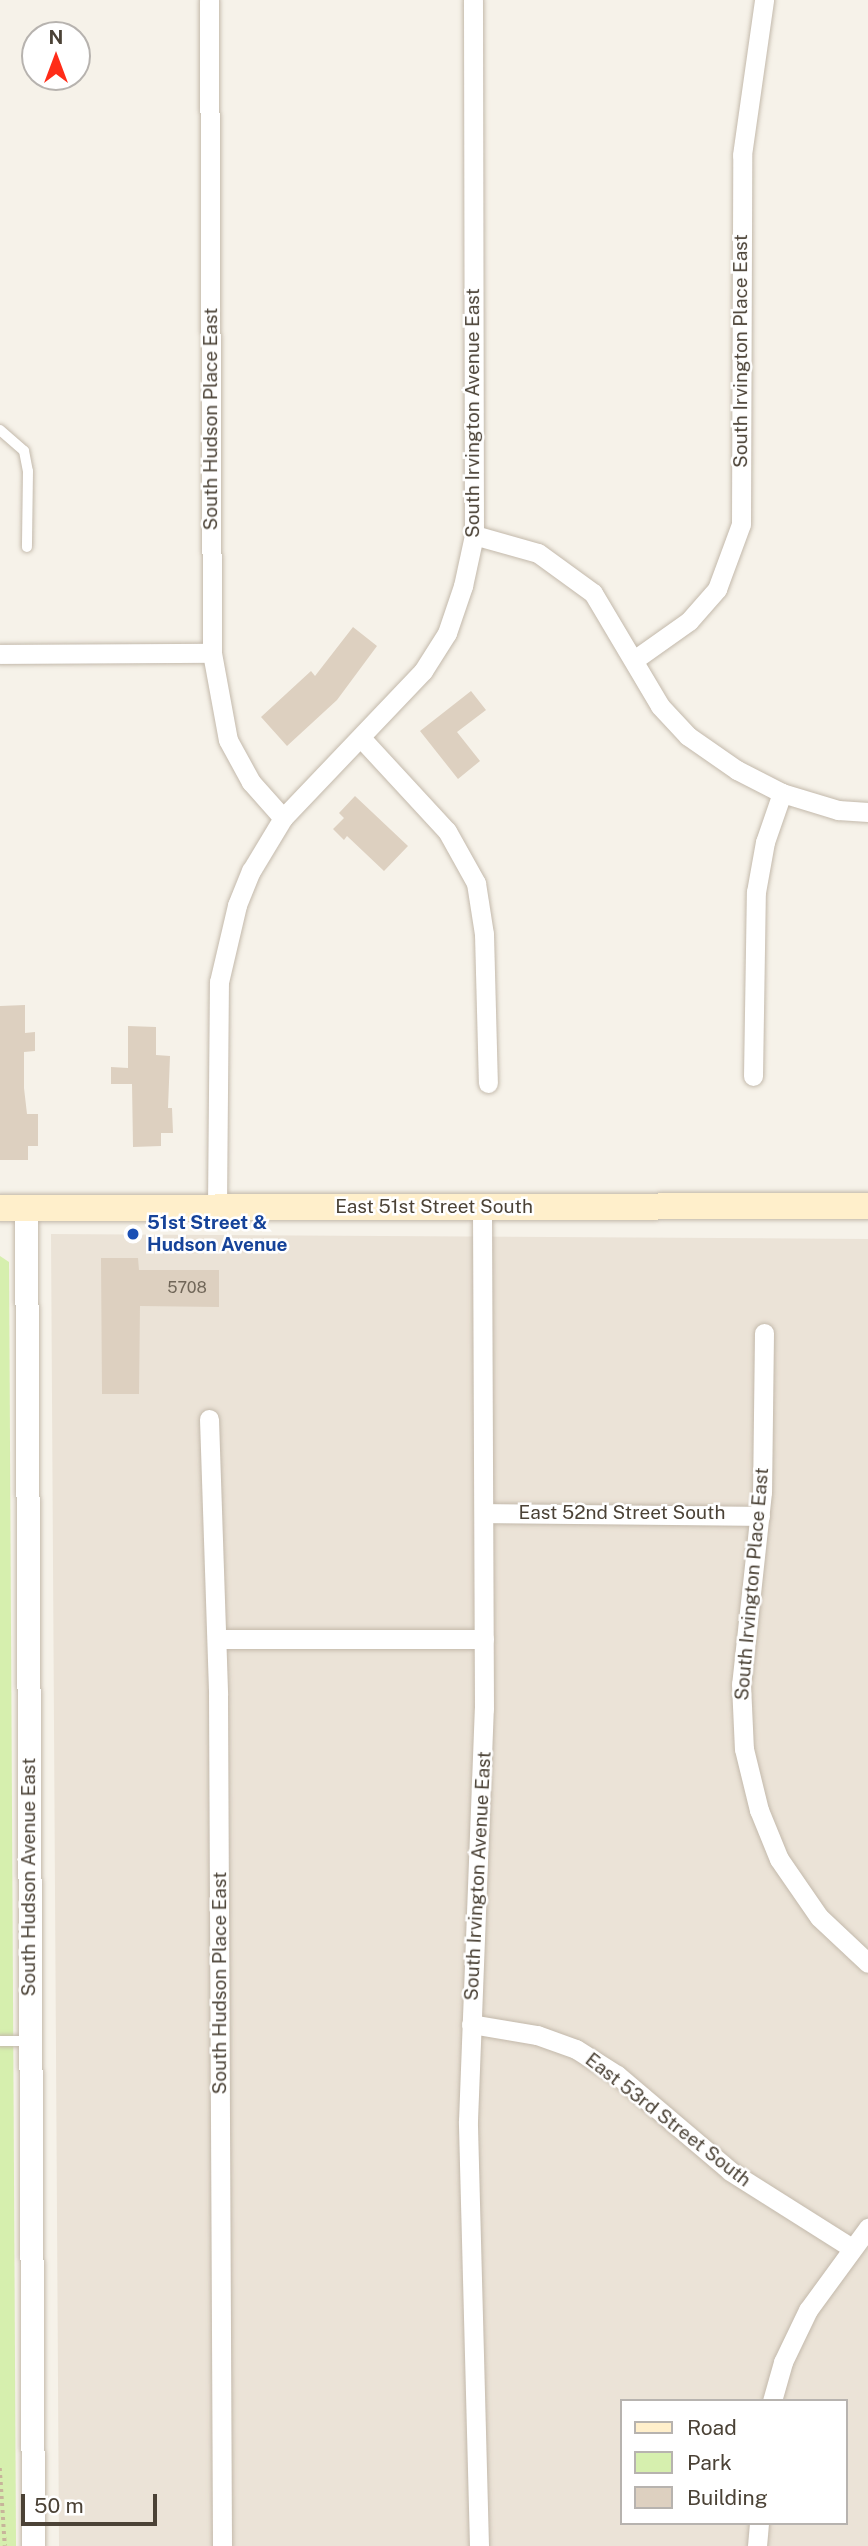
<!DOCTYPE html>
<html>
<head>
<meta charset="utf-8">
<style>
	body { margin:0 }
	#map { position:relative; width:868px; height:2546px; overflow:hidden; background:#f6f2e9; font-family:"Public Sans",sans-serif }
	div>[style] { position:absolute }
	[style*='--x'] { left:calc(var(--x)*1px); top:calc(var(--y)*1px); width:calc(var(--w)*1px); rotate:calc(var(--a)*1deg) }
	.residential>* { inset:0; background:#ebe3d7 }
	.green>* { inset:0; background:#d6efae }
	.building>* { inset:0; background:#ddd0c0 }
	.path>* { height:3.5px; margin-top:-1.75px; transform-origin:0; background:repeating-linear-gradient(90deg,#c7b49a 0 3.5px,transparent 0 7px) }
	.roads { filter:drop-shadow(0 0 2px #c3b9ab) drop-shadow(0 0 2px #c3b9ab) }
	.service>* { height:10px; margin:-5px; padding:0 5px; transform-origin:5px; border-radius:5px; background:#fff }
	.minor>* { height:19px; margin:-9.5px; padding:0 9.5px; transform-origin:9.5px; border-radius:9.5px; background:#fff }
	.tertiary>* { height:23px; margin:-11.5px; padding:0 11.5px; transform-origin:11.5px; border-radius:11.5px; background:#fff }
	.secondary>* { height:26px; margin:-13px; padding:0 13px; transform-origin:13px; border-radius:13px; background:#ffefcb }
	.dots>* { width:19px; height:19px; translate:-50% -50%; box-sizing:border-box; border:4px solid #fff; border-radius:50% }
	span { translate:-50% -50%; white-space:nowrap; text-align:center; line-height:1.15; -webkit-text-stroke:5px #fff; paint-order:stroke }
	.number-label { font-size:16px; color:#706658 }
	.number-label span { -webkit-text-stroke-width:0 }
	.street-label { font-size:19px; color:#4b4236 }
	.transit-label { font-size:19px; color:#164399; font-weight:700 }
	.left { translate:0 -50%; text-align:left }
	.legend { position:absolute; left:620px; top:2399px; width:228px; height:126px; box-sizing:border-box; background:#fff; border:2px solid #b7b3af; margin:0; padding:9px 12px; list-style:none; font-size:21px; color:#4b4236 }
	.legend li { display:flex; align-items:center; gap:14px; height:35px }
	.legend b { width:35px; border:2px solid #b7b3af }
	.north { position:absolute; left:21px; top:21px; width:70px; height:70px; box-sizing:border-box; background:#fff; border:2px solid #b7b3af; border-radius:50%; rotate:0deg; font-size:19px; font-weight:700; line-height:28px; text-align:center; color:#4b4236 }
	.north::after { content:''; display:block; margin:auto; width:24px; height:32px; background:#ff2c18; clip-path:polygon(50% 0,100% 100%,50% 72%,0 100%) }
	.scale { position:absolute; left:21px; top:2494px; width:136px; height:32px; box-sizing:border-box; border:4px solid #4b4236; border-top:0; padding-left:9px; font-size:21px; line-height:24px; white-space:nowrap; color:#4b4236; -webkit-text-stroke:5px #fff; paint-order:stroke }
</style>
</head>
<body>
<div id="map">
	<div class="residential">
		<i style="clip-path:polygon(evenodd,51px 1234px,868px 1239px,868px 2546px,59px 2546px,51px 1234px,621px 2401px,845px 2401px,845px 2523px,621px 2523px,621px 2401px)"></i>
	</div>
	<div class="green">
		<i style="clip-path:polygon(0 1256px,9px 1262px,16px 2546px,0 2546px)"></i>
	</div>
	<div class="building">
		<i style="clip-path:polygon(353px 627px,377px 646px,337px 700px,287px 746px,261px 717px,311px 671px,315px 676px)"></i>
		<i style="clip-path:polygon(471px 691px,486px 710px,457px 732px,480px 761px,458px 779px,420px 731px)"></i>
		<i style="clip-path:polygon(355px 796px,408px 846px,384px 871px,347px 836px,344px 840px,333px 829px,344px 818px,339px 813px)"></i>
		<i style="clip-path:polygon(25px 1005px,25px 1033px,35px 1032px,35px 1051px,24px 1052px,24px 1088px,27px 1114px,38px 1114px,38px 1146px,28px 1146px,28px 1160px,0 1160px,0 1006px)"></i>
		<i style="clip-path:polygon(128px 1026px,156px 1027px,156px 1055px,170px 1056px,168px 1108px,172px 1108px,173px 1133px,161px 1133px,161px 1146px,133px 1147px,132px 1084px,111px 1084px,111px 1067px,128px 1068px)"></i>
		<i style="clip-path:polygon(101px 1258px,138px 1258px,139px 1270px,219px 1270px,219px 1307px,140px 1306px,139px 1394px,102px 1394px)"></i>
	</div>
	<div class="path">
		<i style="--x:0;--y:2468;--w:78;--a:86.3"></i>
	</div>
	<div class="roads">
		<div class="service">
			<i style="--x:0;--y:430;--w:32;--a:41"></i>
			<i style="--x:24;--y:451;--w:20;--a:79"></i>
			<i style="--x:28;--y:471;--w:76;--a:90.8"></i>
			<i style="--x:0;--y:2041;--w:30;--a:0"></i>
		</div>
		<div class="minor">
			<i style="--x:209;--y:0;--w:653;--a:89.74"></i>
			<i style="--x:212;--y:653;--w:88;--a:79.6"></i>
			<i style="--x:228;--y:740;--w:48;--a:61.3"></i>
			<i style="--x:251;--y:782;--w:48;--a:48.4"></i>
			<i style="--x:474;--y:535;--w:66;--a:15.7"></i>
			<i style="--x:538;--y:553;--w:68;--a:36"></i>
			<i style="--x:593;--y:593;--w:131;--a:59.3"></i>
			<i style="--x:660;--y:706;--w:41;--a:47"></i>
			<i style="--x:688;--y:736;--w:60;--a:34.8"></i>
			<i style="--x:737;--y:770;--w:51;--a:27.1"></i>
			<i style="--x:782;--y:793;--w:59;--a:16.9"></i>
			<i style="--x:838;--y:810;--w:30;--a:4"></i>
			<i style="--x:0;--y:654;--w:212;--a:-0.3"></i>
			<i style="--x:634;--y:660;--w:67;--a:-35.3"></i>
			<i style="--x:689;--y:621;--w:43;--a:-48.8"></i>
			<i style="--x:717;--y:589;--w:69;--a:-69.7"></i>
			<i style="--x:741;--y:524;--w:369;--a:-89.8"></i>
			<i style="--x:742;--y:155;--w:157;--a:-81.9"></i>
			<i style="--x:362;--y:739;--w:125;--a:47.3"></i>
			<i style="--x:447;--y:831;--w:60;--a:60.9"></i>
			<i style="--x:476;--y:883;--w:52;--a:81.1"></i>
			<i style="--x:484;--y:934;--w:149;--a:88.5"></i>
			<i style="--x:753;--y:1076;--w:184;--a:-89.1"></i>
			<i style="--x:756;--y:892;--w:51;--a:-79.8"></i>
			<i style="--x:765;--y:842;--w:52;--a:-70.9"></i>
			<i style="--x:217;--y:1207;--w:225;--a:-89.5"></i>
			<i style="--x:219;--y:982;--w:79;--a:-76.8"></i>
			<i style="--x:237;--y:905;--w:37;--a:-68"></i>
			<i style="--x:251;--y:871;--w:62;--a:-58.9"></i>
			<i style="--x:283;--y:818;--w:203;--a:-46.4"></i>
			<i style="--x:423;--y:671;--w:45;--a:-57.7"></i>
			<i style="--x:447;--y:633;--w:50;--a:-71.2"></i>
			<i style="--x:463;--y:586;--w:52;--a:-77.8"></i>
			<i style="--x:474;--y:535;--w:535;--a:-90.11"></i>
			<i style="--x:764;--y:1333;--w:159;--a:90.7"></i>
			<i style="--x:762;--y:1492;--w:193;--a:96.2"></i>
			<i style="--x:741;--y:1684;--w:65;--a:87.4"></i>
			<i style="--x:744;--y:1749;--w:63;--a:76.2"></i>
			<i style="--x:759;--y:1810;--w:53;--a:67.8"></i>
			<i style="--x:779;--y:1859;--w:70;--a:55.4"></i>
			<i style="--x:819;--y:1917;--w:67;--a:43.2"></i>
			<i style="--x:209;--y:1419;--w:276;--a:88.1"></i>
			<i style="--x:218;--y:1695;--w:851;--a:89.73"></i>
			<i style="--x:485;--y:1513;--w:275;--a:0.6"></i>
			<i style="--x:217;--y:1639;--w:267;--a:0"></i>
			<i style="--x:471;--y:2024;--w:67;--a:9.5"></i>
			<i style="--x:537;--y:2035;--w:41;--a:19.7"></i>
			<i style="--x:576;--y:2049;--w:49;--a:32.4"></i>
			<i style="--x:617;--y:2075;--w:148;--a:40.3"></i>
			<i style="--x:730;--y:2171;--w:144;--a:32.3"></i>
			<i style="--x:772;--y:2401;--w:41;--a:-74.2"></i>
			<i style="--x:783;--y:2362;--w:58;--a:-64.3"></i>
			<i style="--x:808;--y:2310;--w:102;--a:-53.8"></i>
			<i style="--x:479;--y:2546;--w:425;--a:-91.5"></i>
			<i style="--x:468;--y:2121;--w:412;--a:-87.8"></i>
			<i style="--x:484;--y:1709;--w:502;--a:-90.23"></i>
			<i style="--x:757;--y:2546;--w:23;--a:-85"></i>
		</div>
		<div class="tertiary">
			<i style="--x:26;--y:1208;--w:1338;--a:89.7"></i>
		</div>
		<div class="secondary">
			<i style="--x:0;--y:1208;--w:868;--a:-0.13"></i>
		</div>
	</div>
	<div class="dots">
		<i style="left:133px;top:1234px;background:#1a4fb4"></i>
	</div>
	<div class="number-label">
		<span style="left:187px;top:1288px">5708</span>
	</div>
	<div class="street-label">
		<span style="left:741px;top:351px;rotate:-90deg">South Irvington Place East</span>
		<span style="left:473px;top:413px;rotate:-90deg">South Irvington Avenue East</span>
		<span style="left:211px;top:419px;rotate:-90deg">South Hudson Place East</span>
		<span style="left:434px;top:1207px">East 51st Street South</span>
		<span style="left:622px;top:1513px">East 52nd Street South</span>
		<span style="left:752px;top:1584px;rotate:-85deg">South Irvington Place East</span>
		<span style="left:478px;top:1876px;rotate:-87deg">South Irvington Avenue East</span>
		<span style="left:29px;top:1877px;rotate:-90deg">South Hudson Avenue East</span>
		<span style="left:220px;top:1983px;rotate:-90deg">South Hudson Place East</span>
		<span style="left:668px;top:2120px;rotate:38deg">East 53rd Street South</span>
	</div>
	<div class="transit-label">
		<span class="left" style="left:147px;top:1234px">51st Street &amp;<br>Hudson Avenue</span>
	</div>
	<ul class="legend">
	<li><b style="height:9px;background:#ffefcb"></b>Road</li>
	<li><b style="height:19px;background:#d6efae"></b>Park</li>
	<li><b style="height:19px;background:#ddd0c0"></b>Building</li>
	</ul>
	<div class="north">N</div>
	<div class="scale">50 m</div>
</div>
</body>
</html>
